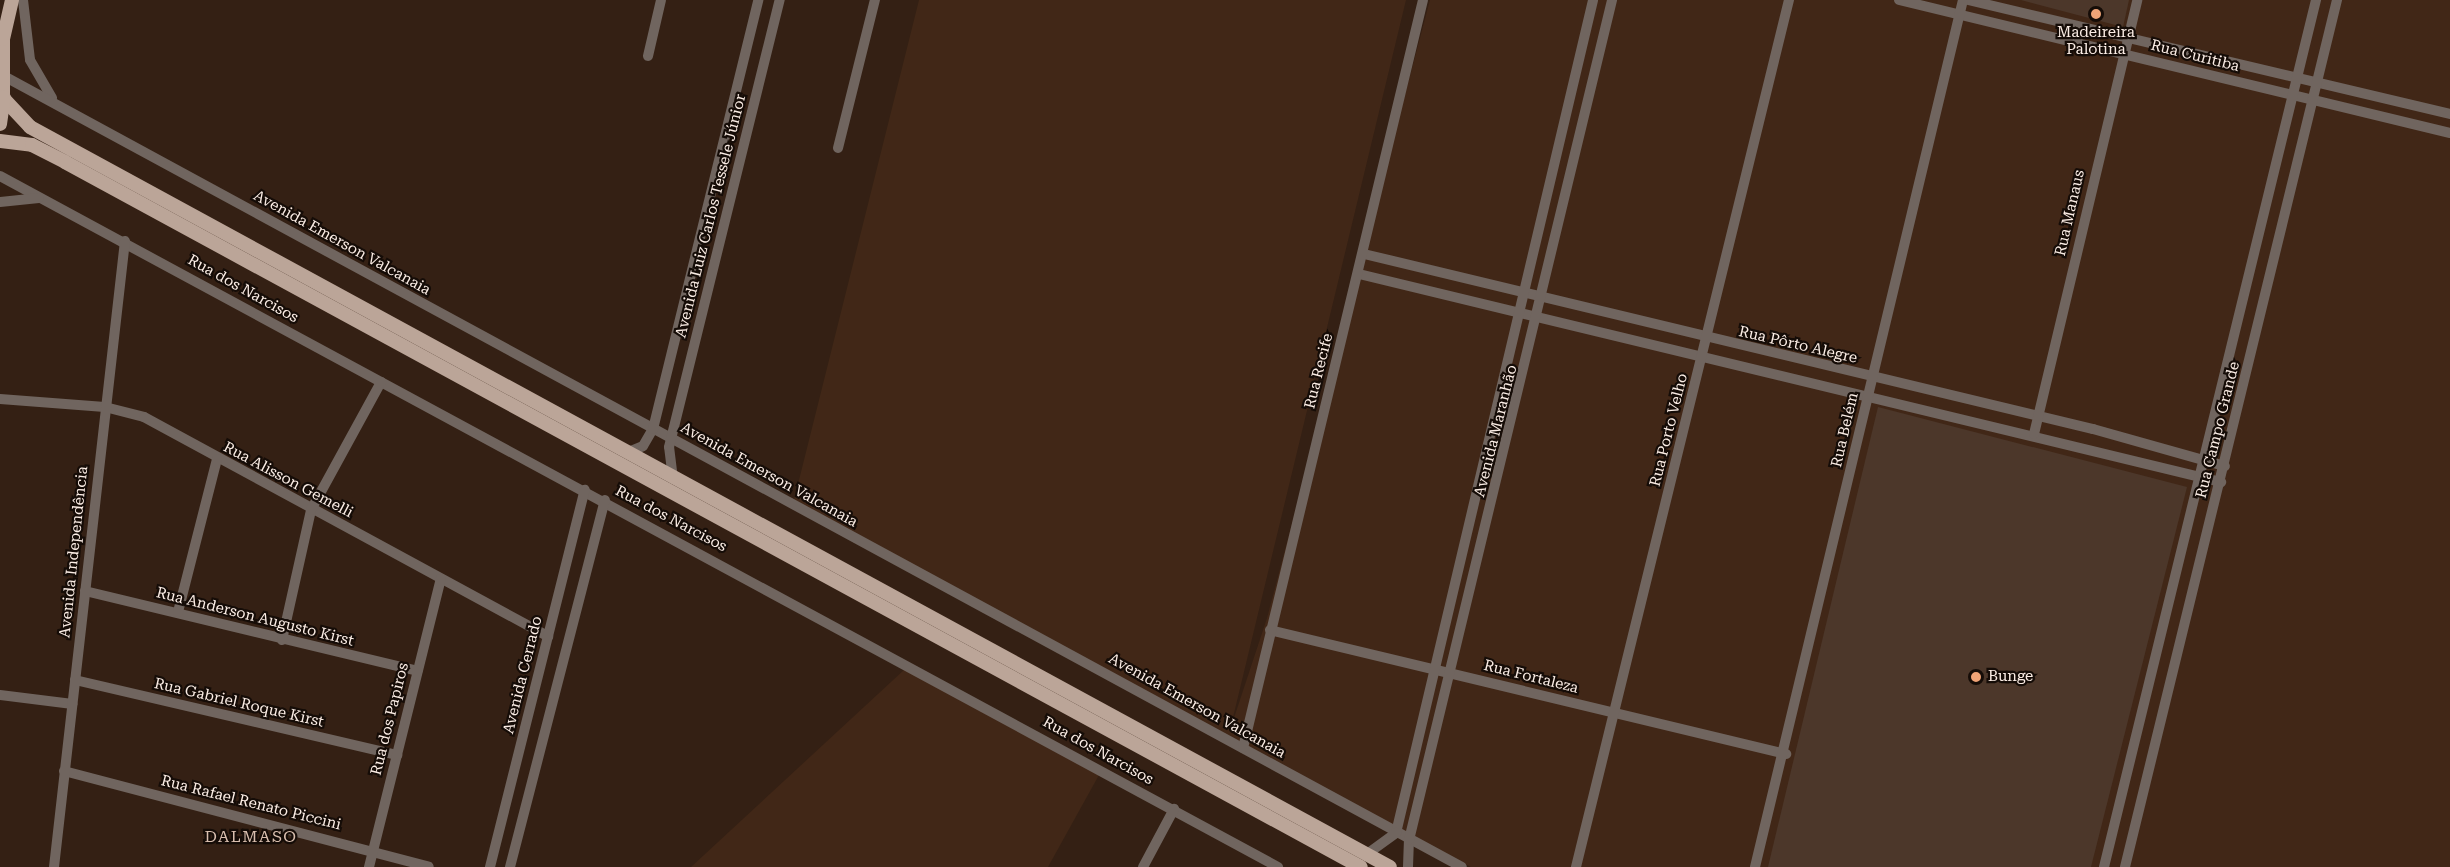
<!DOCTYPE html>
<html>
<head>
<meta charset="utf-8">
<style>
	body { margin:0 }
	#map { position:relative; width:2450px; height:867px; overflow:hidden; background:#342014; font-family:"Roboto Serif",serif }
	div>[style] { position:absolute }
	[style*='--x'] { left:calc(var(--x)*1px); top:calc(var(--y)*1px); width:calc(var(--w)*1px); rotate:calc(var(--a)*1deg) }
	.built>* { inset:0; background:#412717 }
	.building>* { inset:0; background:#4c372a }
	.minor>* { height:10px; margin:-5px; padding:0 5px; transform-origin:5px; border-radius:5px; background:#70655f }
	.major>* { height:14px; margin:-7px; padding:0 7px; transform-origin:7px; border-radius:7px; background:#bba598 }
	.dots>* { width:16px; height:16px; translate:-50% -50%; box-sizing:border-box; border:3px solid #150c07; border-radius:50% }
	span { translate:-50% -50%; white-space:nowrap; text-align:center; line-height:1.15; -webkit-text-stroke:4.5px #150c07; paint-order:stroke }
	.poi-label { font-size:15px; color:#fbede5 }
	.left { translate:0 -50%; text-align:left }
	.street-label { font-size:15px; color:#fbede5 }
	.neighbourhood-label { font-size:16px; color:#dabfaf; letter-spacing:1.5px }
</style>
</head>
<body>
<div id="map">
	<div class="built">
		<i style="clip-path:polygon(919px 0,1406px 0,1230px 730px,1267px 618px,1430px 0,2450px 0,2450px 867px,1471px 867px,793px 504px)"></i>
		<i style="clip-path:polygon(905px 669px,1099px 775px,1048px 867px,691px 867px)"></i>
	</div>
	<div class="building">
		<i style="clip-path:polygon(2021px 0,2129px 0,2123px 27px)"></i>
		<i style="clip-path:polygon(1878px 407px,2187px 487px,2091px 867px,1768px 867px)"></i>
	</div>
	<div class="minor">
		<i style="--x:23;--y:0;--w:60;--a:83.3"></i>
		<i style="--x:30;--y:60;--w:44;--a:59.9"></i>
		<i style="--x:1899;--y:0;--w:567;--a:13.57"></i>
		<i style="--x:1968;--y:0;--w:495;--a:13.3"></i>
		<i style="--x:648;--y:56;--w:57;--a:-76.9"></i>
		<i style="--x:0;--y:74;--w:1663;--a:28.48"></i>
		<i style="--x:838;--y:148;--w:153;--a:-76"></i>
		<i style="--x:0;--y:176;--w:1453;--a:28.4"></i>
		<i style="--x:0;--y:202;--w:39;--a:-6"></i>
		<i style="--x:1364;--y:254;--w:750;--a:13.5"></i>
		<i style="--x:2093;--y:429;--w:137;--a:15.7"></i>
		<i style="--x:1359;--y:274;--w:887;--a:13.57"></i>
		<i style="--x:0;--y:399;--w:105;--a:4.4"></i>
		<i style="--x:105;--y:407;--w:40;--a:14.4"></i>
		<i style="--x:144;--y:417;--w:460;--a:28.5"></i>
		<i style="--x:2034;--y:434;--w:446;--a:-76.6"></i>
		<i style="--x:626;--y:453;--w:18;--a:-22"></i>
		<i style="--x:643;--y:446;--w:20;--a:-60"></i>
		<i style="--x:653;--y:429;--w:442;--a:-76.2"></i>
		<i style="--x:673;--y:479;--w:32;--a:-97"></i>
		<i style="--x:669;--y:447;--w:461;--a:-76.1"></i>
		<i style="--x:85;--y:591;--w:342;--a:13.5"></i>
		<i style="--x:178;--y:612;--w:158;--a:-75.7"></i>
		<i style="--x:1270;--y:630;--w:531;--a:13.51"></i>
		<i style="--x:282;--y:640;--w:133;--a:-77.4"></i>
		<i style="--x:311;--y:510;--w:146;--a:-61.3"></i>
		<i style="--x:75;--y:680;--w:331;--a:13.1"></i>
		<i style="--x:0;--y:695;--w:73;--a:7.1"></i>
		<i style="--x:1243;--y:748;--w:769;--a:-76.47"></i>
		<i style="--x:64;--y:771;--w:377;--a:14.7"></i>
		<i style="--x:1396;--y:833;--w:856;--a:-76.69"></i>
		<i style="--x:1367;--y:854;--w:36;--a:-36"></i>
		<i style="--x:54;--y:867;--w:630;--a:-83.53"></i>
		<i style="--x:369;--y:867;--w:297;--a:-76"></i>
		<i style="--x:490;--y:867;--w:389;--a:-75.9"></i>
		<i style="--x:510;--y:867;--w:379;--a:-75.5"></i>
		<i style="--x:1143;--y:867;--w:66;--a:-61.9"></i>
		<i style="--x:1408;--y:867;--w:27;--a:-88"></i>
		<i style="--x:1409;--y:840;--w:864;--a:-76.41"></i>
		<i style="--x:1576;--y:867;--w:893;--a:-76.2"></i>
		<i style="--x:1755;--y:867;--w:892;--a:-76.51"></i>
		<i style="--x:2104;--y:867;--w:893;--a:-76.26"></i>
		<i style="--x:2125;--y:867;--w:893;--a:-76.26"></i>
	</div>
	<div class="major">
		<i style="--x:3;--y:94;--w:55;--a:-90"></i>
		<i style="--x:3;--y:39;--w:40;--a:-77"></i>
		<i style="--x:5;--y:100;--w:37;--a:47"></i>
		<i style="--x:30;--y:127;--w:1548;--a:28.55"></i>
		<i style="--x:0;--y:124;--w:27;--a:-82"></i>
		<i style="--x:0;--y:141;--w:32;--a:7"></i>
		<i style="--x:32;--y:145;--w:37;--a:27"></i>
		<i style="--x:65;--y:162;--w:1475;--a:28.55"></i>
	</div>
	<div class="dots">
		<i style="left:2096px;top:14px;background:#efa376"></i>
		<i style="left:1976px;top:677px;background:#efa376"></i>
	</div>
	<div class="poi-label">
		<span style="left:2096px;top:41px">Madeireira<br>Palotina</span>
		<span class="left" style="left:1988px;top:677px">Bunge</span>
	</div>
	<div class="street-label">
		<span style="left:2195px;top:56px;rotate:14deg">Rua Curitiba</span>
		<span style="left:2070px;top:213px;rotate:-77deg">Rua Manaus</span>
		<span style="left:711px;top:216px;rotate:-76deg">Avenida Luiz Carlos Tessele Júnior</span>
		<span style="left:342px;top:243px;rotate:29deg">Avenida Emerson Valcanaia</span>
		<span style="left:243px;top:289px;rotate:29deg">Rua dos Narcisos</span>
		<span style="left:1798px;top:345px;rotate:13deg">Rua Pôrto Alegre</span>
		<span style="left:1319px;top:371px;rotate:-76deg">Rua Recife</span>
		<span style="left:1669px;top:430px;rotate:-76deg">Rua Porto Velho</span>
		<span style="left:1845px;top:430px;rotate:-77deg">Rua Belém</span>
		<span style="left:2218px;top:430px;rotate:-76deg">Rua Campo Grande</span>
		<span style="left:1496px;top:431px;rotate:-76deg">Avenida Maranhão</span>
		<span style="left:769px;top:475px;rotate:29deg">Avenida Emerson Valcanaia</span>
		<span style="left:288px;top:480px;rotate:28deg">Rua Alisson Gemelli</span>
		<span style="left:671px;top:519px;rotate:28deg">Rua dos Narcisos</span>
		<span style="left:74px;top:552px;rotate:-84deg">Avenida Independência</span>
		<span style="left:255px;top:617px;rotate:14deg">Rua Anderson Augusto Kirst</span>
		<span style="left:523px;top:675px;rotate:-76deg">Avenida Cerrado</span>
		<span style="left:1531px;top:677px;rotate:14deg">Rua Fortaleza</span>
		<span style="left:239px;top:703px;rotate:13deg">Rua Gabriel Roque Kirst</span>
		<span style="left:1197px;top:706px;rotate:29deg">Avenida Emerson Valcanaia</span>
		<span style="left:390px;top:719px;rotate:-76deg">Rua dos Papiros</span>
		<span style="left:1098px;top:751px;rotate:29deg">Rua dos Narcisos</span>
		<span style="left:251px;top:803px;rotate:14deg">Rua Rafael Renato Piccini</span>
	</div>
	<div class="neighbourhood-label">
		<span style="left:251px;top:837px">DALMASO</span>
	</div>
</div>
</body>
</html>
